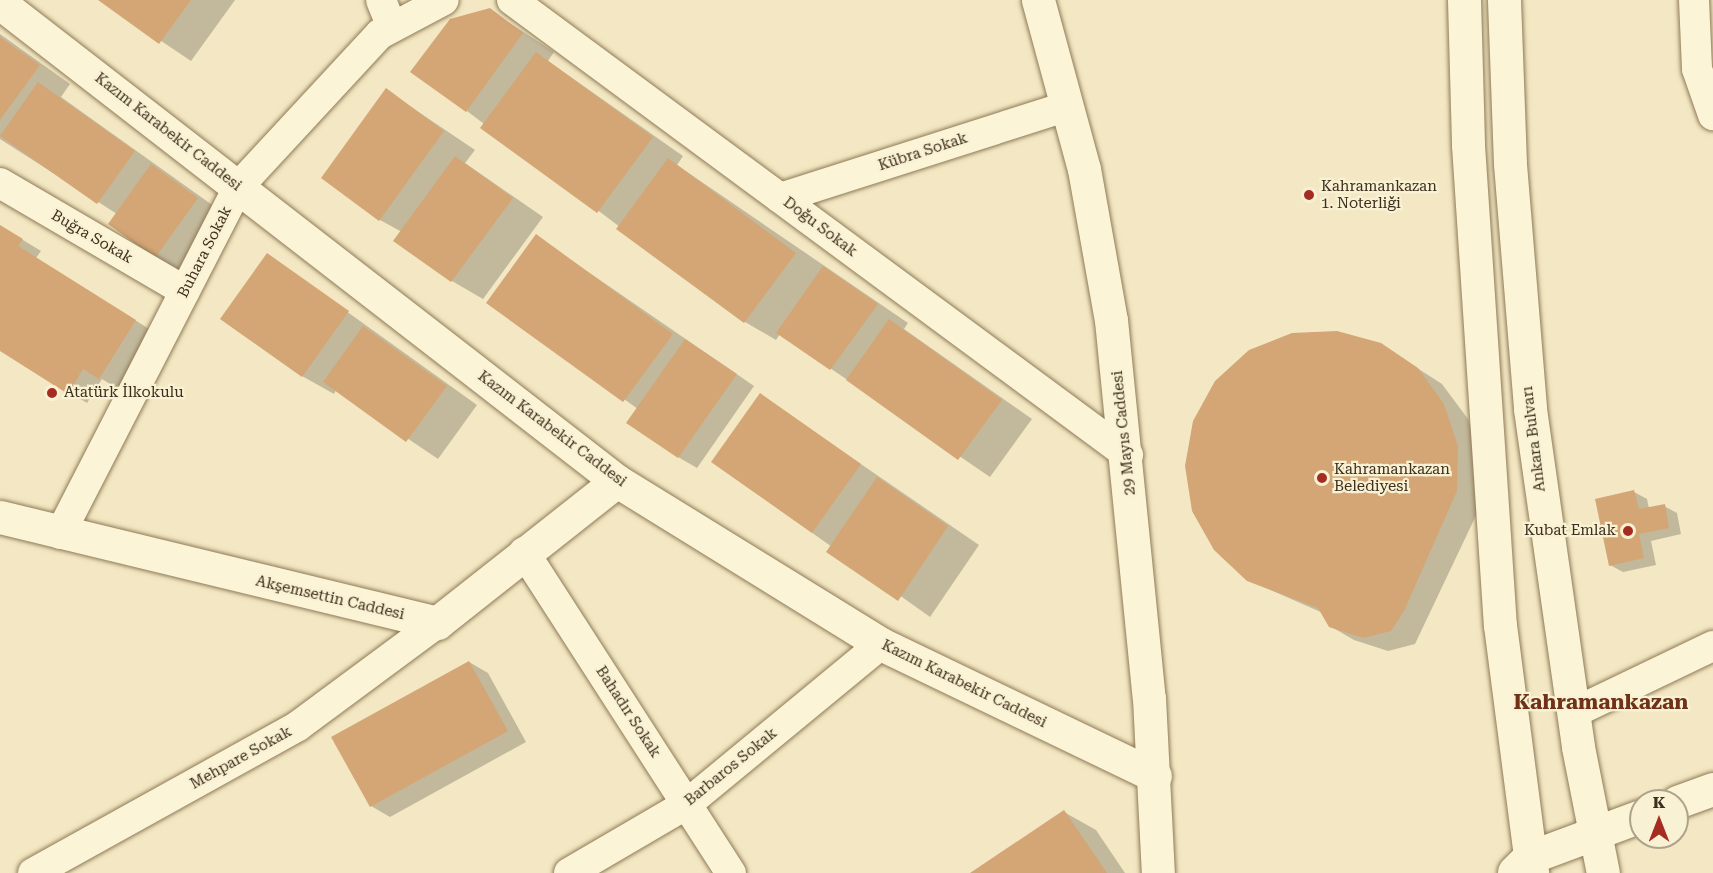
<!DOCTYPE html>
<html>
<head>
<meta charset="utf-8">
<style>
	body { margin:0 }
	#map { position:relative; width:1713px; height:873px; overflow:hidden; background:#f3e8c3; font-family:"Roboto Serif",serif }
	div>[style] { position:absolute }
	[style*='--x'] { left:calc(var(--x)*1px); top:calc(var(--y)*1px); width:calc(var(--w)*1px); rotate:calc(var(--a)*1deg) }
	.shadow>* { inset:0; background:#0003 }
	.building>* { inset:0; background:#d4a575 }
	.roads { filter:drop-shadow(0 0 2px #8f7a57) drop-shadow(0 0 2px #8f7a57) }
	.street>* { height:30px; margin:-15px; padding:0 15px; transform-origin:15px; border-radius:15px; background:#fcf4d7 }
	.secondary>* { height:33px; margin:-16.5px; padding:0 16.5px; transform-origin:16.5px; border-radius:16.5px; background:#fcf4d7 }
	.dots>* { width:16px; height:16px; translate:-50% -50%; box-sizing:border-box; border:3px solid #f9f1d3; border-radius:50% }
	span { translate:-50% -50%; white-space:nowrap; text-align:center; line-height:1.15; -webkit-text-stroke:4.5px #f9f1d3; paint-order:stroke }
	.street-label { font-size:15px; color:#3d2f1d }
	.poi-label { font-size:15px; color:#3d2f1d }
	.left { translate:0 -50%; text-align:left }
	.right { translate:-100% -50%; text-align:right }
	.district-label { font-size:21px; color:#6f3218; font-weight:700 }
	.north { position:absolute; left:1629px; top:789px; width:60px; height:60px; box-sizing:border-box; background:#f9f1d3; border:2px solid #aea38a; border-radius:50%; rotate:0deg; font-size:16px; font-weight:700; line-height:24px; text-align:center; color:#3d2f1d }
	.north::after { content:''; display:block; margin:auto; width:21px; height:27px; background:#a42c21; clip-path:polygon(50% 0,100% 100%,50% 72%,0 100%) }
</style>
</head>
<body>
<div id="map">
	<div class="shadow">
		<i style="clip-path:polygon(100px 0,235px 0,191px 61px)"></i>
		<i style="clip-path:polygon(490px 10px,554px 52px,548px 61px,683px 156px,677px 165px,908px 323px,904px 329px,1032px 419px,990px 477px,780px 334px,776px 340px,745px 322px,467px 111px)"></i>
		<i style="clip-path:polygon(0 34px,70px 84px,61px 97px,229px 217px,187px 275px,156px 257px,117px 214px,0 139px)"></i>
		<i style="clip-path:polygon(386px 90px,475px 150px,465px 163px,543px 217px,483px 299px,452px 281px,402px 232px,380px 220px)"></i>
		<i style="clip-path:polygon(0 226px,41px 251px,36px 258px,154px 332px,118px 389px,102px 379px,87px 403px,0 349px)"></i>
		<i style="clip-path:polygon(536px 236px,754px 386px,697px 468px,678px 457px,638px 409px,488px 303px)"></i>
		<i style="clip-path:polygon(268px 255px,477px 405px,438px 459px,336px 390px,334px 394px,302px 376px)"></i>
		<i style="clip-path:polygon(1380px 344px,1442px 384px,1468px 419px,1481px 461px,1481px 505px,1415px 644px,1388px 651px,1354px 640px,1330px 626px,1323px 613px,1248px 580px)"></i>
		<i style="clip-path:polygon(760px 395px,979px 545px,930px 617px,713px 462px)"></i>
		<i style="clip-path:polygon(1634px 492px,1647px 499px,1649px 509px,1664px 506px,1677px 513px,1681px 534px,1651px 541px,1656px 565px,1623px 572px,1610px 565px)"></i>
		<i style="clip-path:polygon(469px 662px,488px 673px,526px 742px,390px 817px,371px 806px)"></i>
		<i style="clip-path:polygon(1064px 812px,1096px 830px,1125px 873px,973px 873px)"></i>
	</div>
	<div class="building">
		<i style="clip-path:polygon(98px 0,191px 0,159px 44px)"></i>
		<i style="clip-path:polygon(490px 8px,523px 33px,466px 112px,410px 72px,450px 19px)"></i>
		<i style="clip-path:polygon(0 37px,40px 65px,0 120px)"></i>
		<i style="clip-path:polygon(536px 52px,653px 137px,597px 213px,480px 128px)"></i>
		<i style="clip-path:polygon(38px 82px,135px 151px,97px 204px,0 136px)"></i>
		<i style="clip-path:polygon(386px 88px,444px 131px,379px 221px,321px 178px)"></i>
		<i style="clip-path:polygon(455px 156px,513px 198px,451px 282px,393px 241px)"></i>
		<i style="clip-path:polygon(668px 158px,796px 253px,744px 323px,616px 229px)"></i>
		<i style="clip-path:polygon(151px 164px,198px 198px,155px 258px,108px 224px)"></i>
		<i style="clip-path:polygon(0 225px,23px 239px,18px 246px,136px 320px,99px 379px,83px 369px,68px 394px,0 351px)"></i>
		<i style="clip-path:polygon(536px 234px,673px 334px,623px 402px,486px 303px)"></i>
		<i style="clip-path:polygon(267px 253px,349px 311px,302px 377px,220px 319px)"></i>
		<i style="clip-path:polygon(823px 266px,878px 304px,830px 370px,776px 333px)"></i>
		<i style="clip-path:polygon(889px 319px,1002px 400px,958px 460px,846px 380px)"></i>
		<i style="clip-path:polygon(363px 326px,447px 386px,406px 442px,323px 382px)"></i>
		<i style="clip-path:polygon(1337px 331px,1381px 343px,1418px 368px,1444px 404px,1458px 446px,1457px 491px,1404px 611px,1391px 631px,1363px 638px,1329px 627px,1318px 608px,1247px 581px,1214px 550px,1192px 511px,1185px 466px,1193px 421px,1215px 381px,1249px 350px,1292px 333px)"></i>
		<i style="clip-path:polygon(685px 339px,737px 374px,678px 458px,626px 423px)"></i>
		<i style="clip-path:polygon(760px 393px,861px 464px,812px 533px,711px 462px)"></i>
		<i style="clip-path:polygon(877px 477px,948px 526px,898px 601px,826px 552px)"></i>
		<i style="clip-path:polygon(1634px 490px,1639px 509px,1665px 504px,1669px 528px,1639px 534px,1644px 558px,1609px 566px,1595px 499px)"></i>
		<i style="clip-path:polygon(469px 661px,508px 731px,370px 807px,331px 737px)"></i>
		<i style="clip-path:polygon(1064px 810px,1107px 873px,970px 873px)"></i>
	</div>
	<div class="roads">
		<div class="street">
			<i style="--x:381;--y:0;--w:29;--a:68"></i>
			<i style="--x:512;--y:0;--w:766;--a:36.45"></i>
			<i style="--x:1694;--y:0;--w:69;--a:87.5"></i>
			<i style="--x:1697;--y:69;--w:49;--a:70.8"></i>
			<i style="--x:0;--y:183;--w:214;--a:30.3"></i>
			<i style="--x:780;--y:198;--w:300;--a:-17.7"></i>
			<i style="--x:60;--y:534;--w:391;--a:-62.8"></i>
			<i style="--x:239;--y:186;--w:207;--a:-47.2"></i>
			<i style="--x:380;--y:34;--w:72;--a:-28"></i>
			<i style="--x:524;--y:552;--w:382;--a:57.2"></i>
			<i style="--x:1573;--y:713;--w:155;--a:-25.6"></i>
			<i style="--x:33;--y:873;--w:303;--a:-29"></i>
			<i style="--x:298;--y:726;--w:173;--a:-36.5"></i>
			<i style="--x:569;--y:873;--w:137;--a:-30.3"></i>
			<i style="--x:687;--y:804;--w:251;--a:-39.5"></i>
		</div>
		<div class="secondary">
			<i style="--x:1038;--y:0;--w:175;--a:74.8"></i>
			<i style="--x:1084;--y:169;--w:153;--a:79.9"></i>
			<i style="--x:1111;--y:320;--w:380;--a:84.3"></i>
			<i style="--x:1149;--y:698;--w:175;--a:87.1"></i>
			<i style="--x:1464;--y:0;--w:145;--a:88.4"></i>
			<i style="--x:1468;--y:145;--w:481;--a:86.2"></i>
			<i style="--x:1500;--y:625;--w:250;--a:82.6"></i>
			<i style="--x:1504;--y:0;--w:164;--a:87.9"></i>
			<i style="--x:1510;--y:164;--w:246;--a:85.3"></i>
			<i style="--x:1530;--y:409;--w:341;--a:81.9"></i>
			<i style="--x:1578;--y:747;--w:128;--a:78.8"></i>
			<i style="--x:0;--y:3;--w:780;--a:37.77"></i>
			<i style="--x:617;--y:481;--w:310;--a:31.7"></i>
			<i style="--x:881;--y:644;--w:304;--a:25.7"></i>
			<i style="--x:0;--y:517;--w:450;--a:13.6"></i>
			<i style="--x:437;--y:623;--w:229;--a:-38.3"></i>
			<i style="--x:1677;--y:802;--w:38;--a:-20"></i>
			<i style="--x:1514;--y:872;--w:20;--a:-45"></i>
			<i style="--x:1528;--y:858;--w:121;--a:-20.4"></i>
		</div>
	</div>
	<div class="dots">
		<i style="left:1309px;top:195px;background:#a42c21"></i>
		<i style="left:52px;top:393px;background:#a42c21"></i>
		<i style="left:1322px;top:478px;background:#a42c21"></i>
		<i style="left:1628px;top:531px;background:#a42c21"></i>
	</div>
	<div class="street-label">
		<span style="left:168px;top:132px;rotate:38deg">Kazım Karabekir Caddesi</span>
		<span style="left:923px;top:152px;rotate:-18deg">Kübra Sokak</span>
		<span style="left:820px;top:227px;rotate:37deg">Doğu Sokak</span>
		<span style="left:92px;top:237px;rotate:30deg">Buğra Sokak</span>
		<span style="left:205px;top:252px;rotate:-63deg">Buhara Sokak</span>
		<span style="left:552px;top:429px;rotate:37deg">Kazım Karabekir Caddesi</span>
		<span style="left:1124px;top:433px;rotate:-96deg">29 Mayıs Caddesi</span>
		<span style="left:1534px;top:439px;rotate:-97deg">Ankara Bulvarı</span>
		<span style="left:330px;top:598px;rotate:13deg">Akşemsettin Caddesi</span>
		<span style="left:964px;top:684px;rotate:26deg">Kazım Karabekir Caddesi</span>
		<span style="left:628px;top:712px;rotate:57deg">Bahadır Sokak</span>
		<span style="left:241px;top:758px;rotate:-29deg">Mehpare Sokak</span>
		<span style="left:731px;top:767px;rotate:-39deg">Barbaros Sokak</span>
	</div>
	<div class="poi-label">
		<span class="left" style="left:1321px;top:195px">Kahramankazan<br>1. Noterliği</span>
		<span class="left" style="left:64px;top:393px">Atatürk İlkokulu</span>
		<span class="left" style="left:1334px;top:478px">Kahramankazan<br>Belediyesi</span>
		<span class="right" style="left:1616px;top:531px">Kubat Emlak</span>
	</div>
	<div class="district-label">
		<span style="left:1601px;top:702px">Kahramankazan</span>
	</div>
	<div class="north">K</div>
</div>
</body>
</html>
